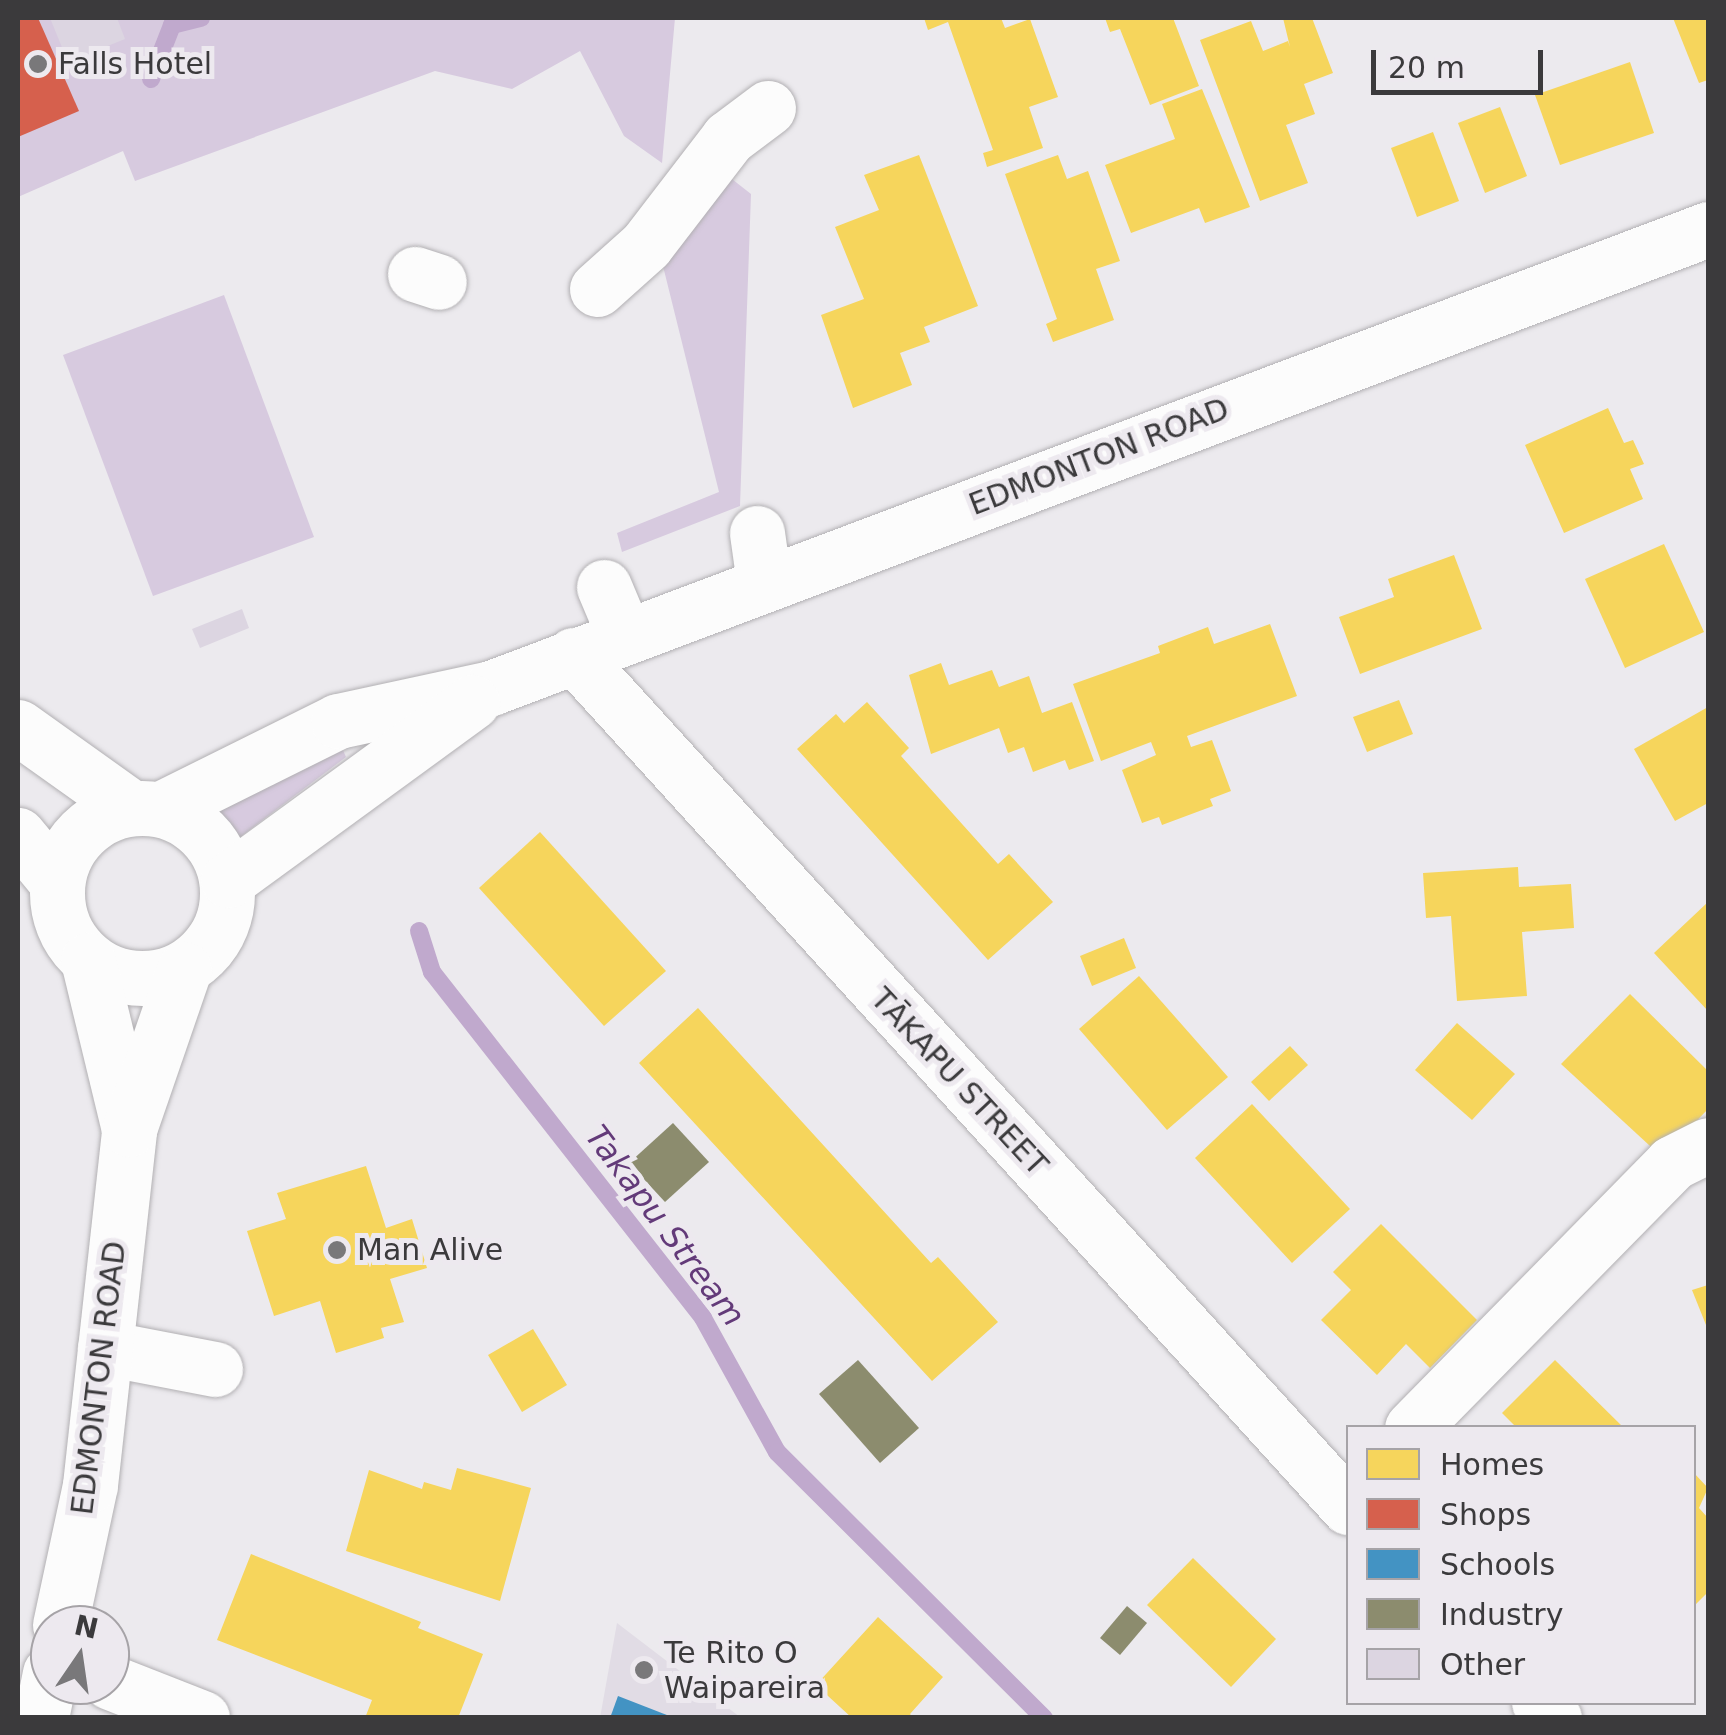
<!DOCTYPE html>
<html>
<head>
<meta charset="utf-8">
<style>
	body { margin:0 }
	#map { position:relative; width:1726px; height:1735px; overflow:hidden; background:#eceaee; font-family:"DejaVu Sans",sans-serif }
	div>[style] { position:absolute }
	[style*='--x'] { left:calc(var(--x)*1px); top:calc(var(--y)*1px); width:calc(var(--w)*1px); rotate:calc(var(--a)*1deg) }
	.built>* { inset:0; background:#e1dce5 }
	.green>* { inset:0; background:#d7cadf }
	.homes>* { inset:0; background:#f6d55c }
	.shops>* { inset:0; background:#d6604d }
	.schools>* { inset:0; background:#4393c3 }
	.industry>* { inset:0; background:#8c8c6e }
	.stream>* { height:18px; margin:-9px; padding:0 9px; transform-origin:9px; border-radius:9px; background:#c0a9cd }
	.building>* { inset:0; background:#dcd5e1 }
	.roads { filter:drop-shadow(0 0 2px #b2b0b3) drop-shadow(0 0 2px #b2b0b3) }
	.minor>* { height:55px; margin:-27.5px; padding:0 27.5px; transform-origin:27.5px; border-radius:27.5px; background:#fcfcfc }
	.major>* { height:55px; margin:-27.5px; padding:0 27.5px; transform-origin:27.5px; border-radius:27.5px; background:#fcfcfc }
	.major>.ring { margin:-27.5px; padding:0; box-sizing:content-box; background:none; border:55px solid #fcfcfc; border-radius:50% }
	.dots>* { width:28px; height:28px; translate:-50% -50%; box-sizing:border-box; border:5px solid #ede9ef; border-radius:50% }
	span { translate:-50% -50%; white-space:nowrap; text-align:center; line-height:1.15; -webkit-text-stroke:10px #ede9ef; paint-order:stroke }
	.poi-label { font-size:30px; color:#3b3a3c }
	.left { translate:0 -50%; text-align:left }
	.street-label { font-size:30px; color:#3b3a3c }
	.water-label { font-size:32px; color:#633a79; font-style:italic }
	.frame { position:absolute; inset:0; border:20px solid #3b3a3c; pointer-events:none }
	.legend { position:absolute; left:1346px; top:1425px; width:350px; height:280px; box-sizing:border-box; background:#ede9ef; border:2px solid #a6a3a7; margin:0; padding:12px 18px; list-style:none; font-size:30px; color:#3b3a3c }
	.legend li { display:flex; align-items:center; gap:20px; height:50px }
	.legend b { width:50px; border:2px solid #a6a3a7 }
	.north { position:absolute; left:30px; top:1605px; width:100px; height:100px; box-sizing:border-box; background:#ede9ef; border:2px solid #a6a3a7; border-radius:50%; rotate:13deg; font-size:28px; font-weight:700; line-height:40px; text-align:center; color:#3b3a3c }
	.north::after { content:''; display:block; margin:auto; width:35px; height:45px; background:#79787a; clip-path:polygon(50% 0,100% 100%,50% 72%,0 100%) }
	.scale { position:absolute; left:1371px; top:50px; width:172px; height:45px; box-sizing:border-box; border:5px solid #3b3a3c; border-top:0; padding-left:12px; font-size:30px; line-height:35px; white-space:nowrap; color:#3b3a3c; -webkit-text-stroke:8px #ede9ef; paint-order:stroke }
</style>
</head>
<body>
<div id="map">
	<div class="built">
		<i style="clip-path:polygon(617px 1623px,740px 1717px,600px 1718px)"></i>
	</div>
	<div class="green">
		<i style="clip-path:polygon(18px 18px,675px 18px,662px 163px,624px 136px,580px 51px,512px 89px,435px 71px,135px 181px,123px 151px,18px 197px)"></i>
		<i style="clip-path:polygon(723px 172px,751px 194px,740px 506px,622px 552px,617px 533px,719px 492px,660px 254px)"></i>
		<i style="clip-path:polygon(224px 295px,314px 537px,153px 596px,63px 355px)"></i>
		<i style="clip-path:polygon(342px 748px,346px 757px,223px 850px,212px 813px)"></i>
	</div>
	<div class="homes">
		<i style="clip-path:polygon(924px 18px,1001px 18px,1005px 28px,1030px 19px,1058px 97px,1029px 107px,1043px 148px,987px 167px,983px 153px,993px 150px,948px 22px,928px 30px)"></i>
		<i style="clip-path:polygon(1105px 18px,1173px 18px,1199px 86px,1150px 105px,1120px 29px,1110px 32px)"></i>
		<i style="clip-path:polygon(1283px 18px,1312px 18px,1333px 73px,1304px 84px,1315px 114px,1286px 125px,1308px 183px,1260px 201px,1200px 40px,1251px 21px,1263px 51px,1288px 41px,1290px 47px)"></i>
		<i style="clip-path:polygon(1673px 18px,1708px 18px,1708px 80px,1699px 83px)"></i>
		<i style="clip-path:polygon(1630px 62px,1654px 133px,1560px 165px,1535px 95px)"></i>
		<i style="clip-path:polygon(1202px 89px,1250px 207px,1205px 223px,1199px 208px,1131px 233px,1105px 165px,1175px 139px,1162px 104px)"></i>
		<i style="clip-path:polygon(1500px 107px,1527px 176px,1485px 193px,1458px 123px)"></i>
		<i style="clip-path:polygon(1433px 132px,1459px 201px,1417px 217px,1391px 148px)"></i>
		<i style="clip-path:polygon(919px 155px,978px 306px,924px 327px,930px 342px,900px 353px,912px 385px,853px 408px,821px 315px,864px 299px,835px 227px,879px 210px,864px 175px)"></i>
		<i style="clip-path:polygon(1058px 155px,1067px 179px,1088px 171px,1120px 261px,1096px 269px,1114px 320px,1053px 342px,1046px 324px,1057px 319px,1005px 174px)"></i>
		<i style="clip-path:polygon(1608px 408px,1624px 443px,1633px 440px,1644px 464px,1630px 469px,1643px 499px,1564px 533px,1525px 445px)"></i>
		<i style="clip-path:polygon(1664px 544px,1704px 632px,1625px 668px,1585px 579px)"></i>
		<i style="clip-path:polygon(1454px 555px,1482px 629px,1360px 674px,1339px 617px,1394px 597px,1388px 579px)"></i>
		<i style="clip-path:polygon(1270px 624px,1297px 696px,1187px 736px,1191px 747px,1212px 740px,1231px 791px,1210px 799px,1213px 806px,1162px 825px,1159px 817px,1142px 823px,1122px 770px,1156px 755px,1151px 742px,1101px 761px,1073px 684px,1160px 653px,1158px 646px,1208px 627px,1214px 644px)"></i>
		<i style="clip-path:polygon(941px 663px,949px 685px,992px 670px,999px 687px,1029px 676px,1042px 713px,1072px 702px,1094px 761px,1069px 770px,1065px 760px,1033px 772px,1024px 747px,1008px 753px,999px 728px,931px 754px,909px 675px)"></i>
		<i style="clip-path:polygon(1399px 700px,1413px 734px,1367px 752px,1353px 717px)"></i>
		<i style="clip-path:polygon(867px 702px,909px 748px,901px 756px,998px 864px,1009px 854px,1053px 902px,988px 960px,797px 749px,836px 714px,844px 723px)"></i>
		<i style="clip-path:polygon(1708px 707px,1708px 803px,1675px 821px,1634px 749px)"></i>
		<i style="clip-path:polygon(540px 832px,666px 971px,604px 1026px,479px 888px)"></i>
		<i style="clip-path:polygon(1518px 867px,1519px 887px,1571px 884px,1574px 928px,1522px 932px,1527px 996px,1457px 1001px,1451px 916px,1426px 918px,1423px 873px)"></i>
		<i style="clip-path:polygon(1708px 902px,1708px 1011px,1654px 953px)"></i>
		<i style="clip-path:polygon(1124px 938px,1136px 968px,1092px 986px,1080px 956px)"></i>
		<i style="clip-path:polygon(1139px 976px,1228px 1077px,1167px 1130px,1079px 1029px)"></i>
		<i style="clip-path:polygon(1630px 994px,1708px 1071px,1708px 1109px,1662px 1157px,1561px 1064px)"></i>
		<i style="clip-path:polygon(698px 1008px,931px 1263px,938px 1257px,998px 1322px,932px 1381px,639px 1063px)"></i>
		<i style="clip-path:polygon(1457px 1023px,1515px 1074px,1472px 1120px,1415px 1070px)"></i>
		<i style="clip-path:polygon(1290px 1046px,1308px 1065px,1269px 1101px,1251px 1082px)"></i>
		<i style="clip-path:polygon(1252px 1104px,1350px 1209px,1292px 1263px,1195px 1158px)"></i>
		<i style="clip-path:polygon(366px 1166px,386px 1228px,412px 1219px,427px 1268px,390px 1279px,404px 1322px,381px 1328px,384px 1338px,336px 1353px,320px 1301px,274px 1316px,247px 1231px,286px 1219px,277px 1193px)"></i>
		<i style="clip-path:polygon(1381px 1224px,1477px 1320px,1430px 1368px,1406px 1344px,1377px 1375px,1321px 1320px,1351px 1290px,1333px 1272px)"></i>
		<i style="clip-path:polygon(1708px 1285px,1708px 1330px,1692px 1290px)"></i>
		<i style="clip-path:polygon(533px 1329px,567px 1385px,522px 1412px,488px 1355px)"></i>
		<i style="clip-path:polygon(1555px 1360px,1624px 1428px,1517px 1428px,1502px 1413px)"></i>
		<i style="clip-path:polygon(457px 1468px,531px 1488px,500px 1601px,346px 1551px,369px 1470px,422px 1489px,424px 1482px,451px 1490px)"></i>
		<i style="clip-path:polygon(1694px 1473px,1708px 1488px,1699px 1508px,1708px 1518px,1708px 1592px,1694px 1606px)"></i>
		<i style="clip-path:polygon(251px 1554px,421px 1622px,418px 1628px,483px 1654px,458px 1718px,365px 1718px,372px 1700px,217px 1640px)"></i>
		<i style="clip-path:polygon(1193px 1558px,1276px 1639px,1231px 1687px,1147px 1605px)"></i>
		<i style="clip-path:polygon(878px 1617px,943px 1677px,910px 1714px,913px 1718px,852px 1718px,816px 1685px)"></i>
	</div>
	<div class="shops">
		<i style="clip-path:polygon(18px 18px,38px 18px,79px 111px,18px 137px)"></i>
	</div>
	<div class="schools">
		<i style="clip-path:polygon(618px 1696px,672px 1717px,672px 1718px,610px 1718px)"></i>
	</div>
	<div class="industry">
		<i style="clip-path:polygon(673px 1123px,709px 1162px,665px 1202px,629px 1163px)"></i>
		<i style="clip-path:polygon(858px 1360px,919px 1428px,880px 1463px,819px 1394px)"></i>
		<i style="clip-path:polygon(1127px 1606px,1147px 1623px,1120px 1655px,1100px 1638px)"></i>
	</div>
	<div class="stream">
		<i style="--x:151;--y:79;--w:58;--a:-68.7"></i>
		<i style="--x:172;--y:25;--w:30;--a:-14"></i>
		<i style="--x:419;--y:931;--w:43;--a:72.4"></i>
		<i style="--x:432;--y:972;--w:439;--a:51.9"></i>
		<i style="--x:703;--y:1318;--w:153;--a:61.1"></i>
		<i style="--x:777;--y:1452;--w:377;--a:44.9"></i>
	</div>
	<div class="building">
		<i style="clip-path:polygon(50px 18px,117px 18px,125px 39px,68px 62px)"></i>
		<i style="clip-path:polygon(242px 609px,249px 628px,200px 648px,192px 629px)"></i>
	</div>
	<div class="roads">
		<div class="minor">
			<i style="--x:415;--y:274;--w:25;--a:18"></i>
			<i style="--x:597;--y:289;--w:66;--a:-41.9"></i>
			<i style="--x:646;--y:245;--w:135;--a:-52.5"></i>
			<i style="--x:728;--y:138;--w:50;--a:-36.9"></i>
			<i style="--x:757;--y:533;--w:50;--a:82"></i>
			<i style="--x:604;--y:587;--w:54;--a:67.2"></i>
			<i style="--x:573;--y:655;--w:1152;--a:47.71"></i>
			<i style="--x:105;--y:1348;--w:112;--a:10.8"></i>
			<i style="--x:1412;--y:1428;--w:371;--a:-45.5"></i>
			<i style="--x:1672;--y:1163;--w:40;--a:-26.6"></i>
			<i style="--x:110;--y:1682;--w:99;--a:21.4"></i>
			<i style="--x:1539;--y:1702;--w:22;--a:47"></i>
		</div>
		<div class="major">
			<i style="--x:18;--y:727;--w:138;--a:35.5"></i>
			<i class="ring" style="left:57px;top:808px;width:115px;height:115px"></i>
			<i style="--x:161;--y:809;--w:198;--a:-26.4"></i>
			<i style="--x:338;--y:721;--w:157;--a:-12.2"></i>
			<i style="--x:491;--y:688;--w:1301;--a:-20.66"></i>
			<i style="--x:18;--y:835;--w:60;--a:50.4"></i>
			<i style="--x:228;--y:880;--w:302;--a:-36.1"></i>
			<i style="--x:88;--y:960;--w:174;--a:76.4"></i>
			<i style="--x:60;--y:1625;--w:143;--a:-77.9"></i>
			<i style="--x:90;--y:1485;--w:358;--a:-83.7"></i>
			<i style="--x:129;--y:1129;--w:169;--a:-71"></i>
			<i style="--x:41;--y:1718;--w:46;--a:-78.7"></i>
		</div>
	</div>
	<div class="dots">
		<i style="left:38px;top:64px;background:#79787a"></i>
		<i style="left:337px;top:1250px;background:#79787a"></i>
		<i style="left:644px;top:1670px;background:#79787a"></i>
	</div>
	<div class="poi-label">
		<span class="left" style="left:58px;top:64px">Falls Hotel</span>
		<span class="left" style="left:357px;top:1250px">Man Alive</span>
		<span class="left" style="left:664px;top:1670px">Te Rito O<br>Waipareira</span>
	</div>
	<div class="street-label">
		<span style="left:1099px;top:457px;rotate:-21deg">EDMONTON ROAD</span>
		<span style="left:959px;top:1082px;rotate:47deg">TĀKAPU STREET</span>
		<span style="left:99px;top:1378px;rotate:-83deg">EDMONTON ROAD</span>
	</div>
	<div class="water-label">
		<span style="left:665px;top:1226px;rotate:53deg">Takapu Stream</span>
	</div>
	<div class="frame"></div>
	<ul class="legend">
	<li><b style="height:28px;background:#f6d55c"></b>Homes</li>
	<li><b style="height:28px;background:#d6604d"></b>Shops</li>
	<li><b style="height:28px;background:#4393c3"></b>Schools</li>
	<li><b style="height:28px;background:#8c8c6e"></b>Industry</li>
	<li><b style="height:28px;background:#dcd5e1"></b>Other</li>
	</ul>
	<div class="north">N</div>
	<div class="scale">20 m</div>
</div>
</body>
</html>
